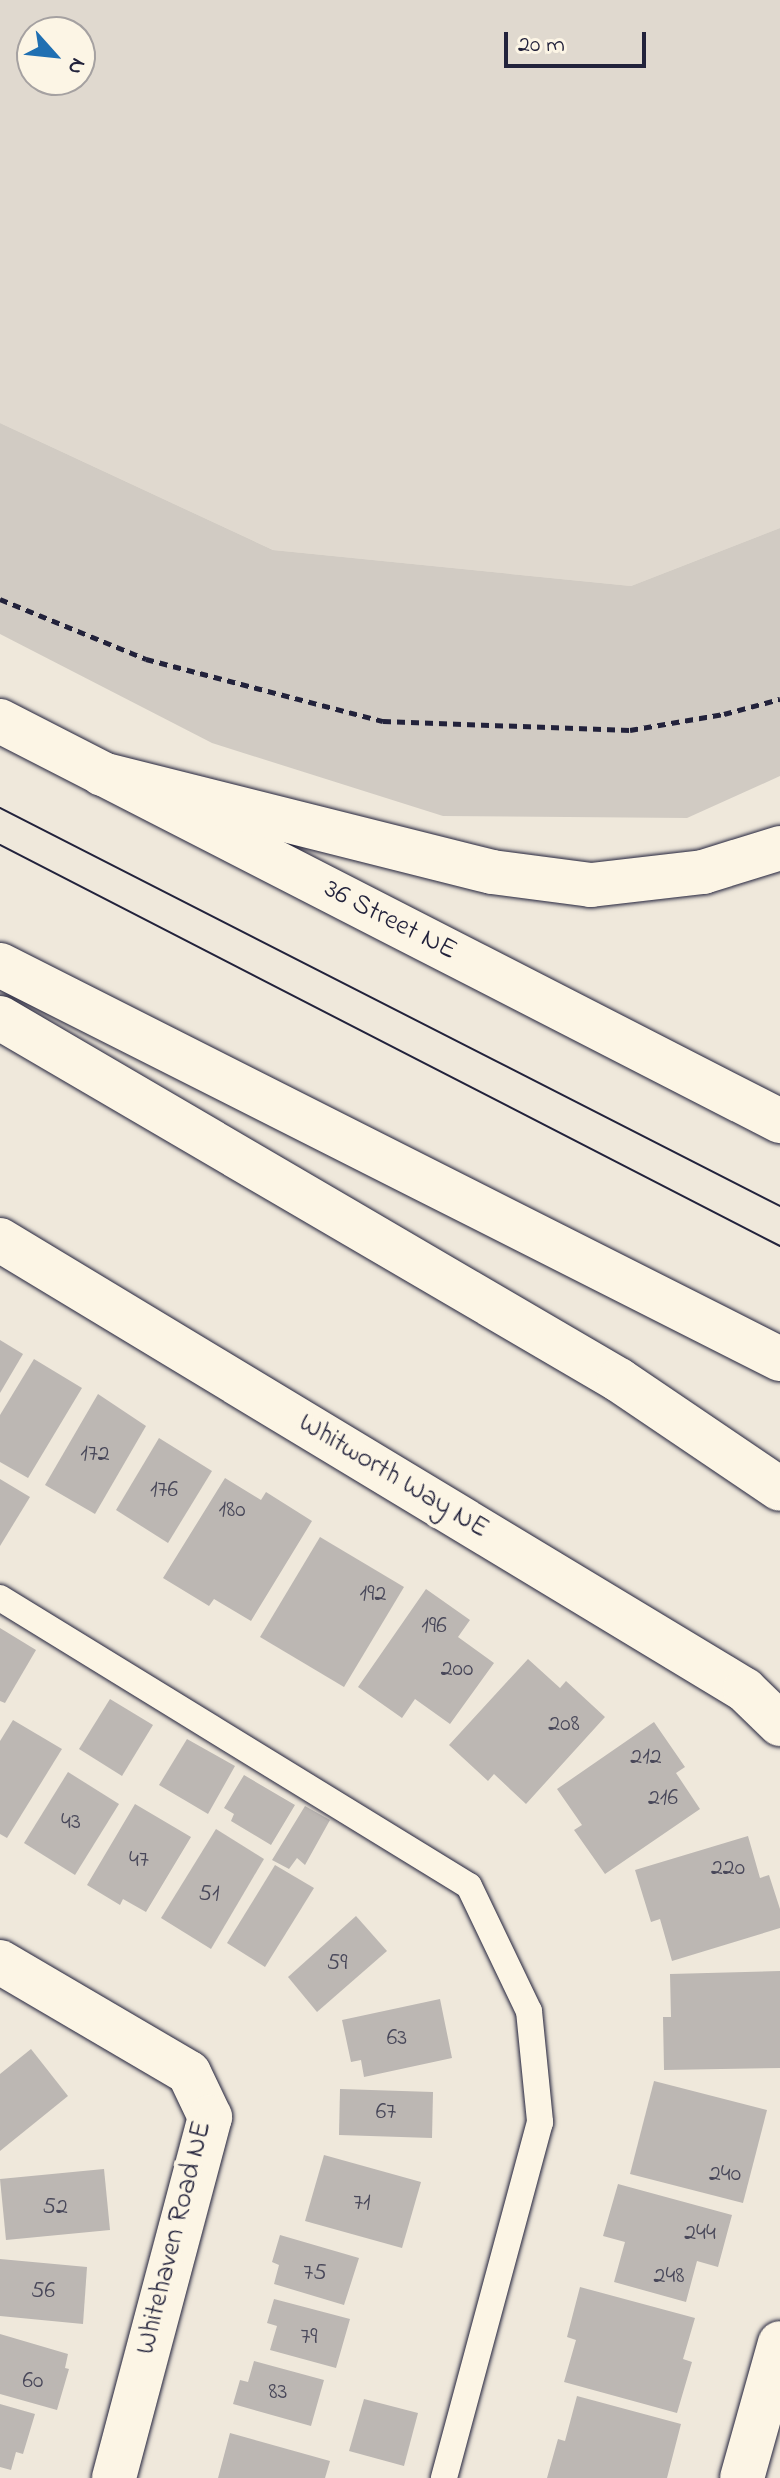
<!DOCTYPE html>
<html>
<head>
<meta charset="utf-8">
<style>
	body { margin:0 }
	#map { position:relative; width:780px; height:2478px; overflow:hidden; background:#efe8db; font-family:"Indie Flower",sans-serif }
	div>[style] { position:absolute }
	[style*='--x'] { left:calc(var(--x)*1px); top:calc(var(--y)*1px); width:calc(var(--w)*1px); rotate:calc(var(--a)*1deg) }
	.built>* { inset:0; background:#e0d9cf }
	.green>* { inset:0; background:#d1cbc3 }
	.building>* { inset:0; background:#bcb7b3 }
	.path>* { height:5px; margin-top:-2.5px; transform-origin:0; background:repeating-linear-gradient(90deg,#22223b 0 8px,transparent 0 14px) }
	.roads { filter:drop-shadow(0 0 2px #22223b) drop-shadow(0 0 2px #22223b) }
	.lane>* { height:26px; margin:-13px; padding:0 13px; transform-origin:13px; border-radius:13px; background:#fcf5e5 }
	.street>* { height:44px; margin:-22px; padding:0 22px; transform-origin:22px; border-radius:22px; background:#fcf5e5 }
	.secondary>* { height:44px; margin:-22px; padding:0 22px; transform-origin:22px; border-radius:22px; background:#fcf5e5 }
	.primary>* { height:44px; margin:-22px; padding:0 22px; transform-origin:22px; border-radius:22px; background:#fcf5e5 }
	.tram>* { height:2px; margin:-1px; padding:0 1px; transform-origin:1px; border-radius:1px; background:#22223b }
	span { translate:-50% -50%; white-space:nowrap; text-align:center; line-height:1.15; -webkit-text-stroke:8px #fcf5e5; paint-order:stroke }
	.number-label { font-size:24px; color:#484759 }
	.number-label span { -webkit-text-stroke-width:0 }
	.street-label { font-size:28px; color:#22223b }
	.north { position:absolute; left:16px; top:16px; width:80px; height:80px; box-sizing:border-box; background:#fcf5e5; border:2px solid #a5a1a1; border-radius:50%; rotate:117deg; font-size:22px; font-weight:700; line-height:32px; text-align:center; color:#22223b }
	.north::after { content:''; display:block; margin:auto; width:28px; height:36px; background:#1f6fb2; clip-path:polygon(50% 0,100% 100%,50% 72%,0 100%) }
	.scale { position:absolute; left:504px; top:32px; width:142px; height:36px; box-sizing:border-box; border:4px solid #22223b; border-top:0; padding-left:10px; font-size:24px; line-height:28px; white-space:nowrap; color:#22223b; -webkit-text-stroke:6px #fcf5e5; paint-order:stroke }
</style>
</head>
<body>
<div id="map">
	<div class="built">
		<i style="clip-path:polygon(evenodd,0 0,780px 0,780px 528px,631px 586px,273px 550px,0 423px,0 0,32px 32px,80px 32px,80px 80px,32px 80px,32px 32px)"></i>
	</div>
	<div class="green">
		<i style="clip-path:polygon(0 423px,273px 550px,631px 586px,780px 528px,780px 776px,687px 818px,443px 816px,212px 743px,0 634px)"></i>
	</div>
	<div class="building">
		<i style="clip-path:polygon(0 1340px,23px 1354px,0 1393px)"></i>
		<i style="clip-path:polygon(34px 1359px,82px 1388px,28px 1478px,0 1462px,0 1415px)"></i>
		<i style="clip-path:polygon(98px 1394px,146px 1426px,95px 1514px,45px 1485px)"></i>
		<i style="clip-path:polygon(159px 1438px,212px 1471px,168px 1543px,116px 1510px)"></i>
		<i style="clip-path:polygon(225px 1478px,261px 1500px,266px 1492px,312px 1521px,251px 1621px,214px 1599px,209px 1606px,163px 1578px)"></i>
		<i style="clip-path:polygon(0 1479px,30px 1497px,0 1546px)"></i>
		<i style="clip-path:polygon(320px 1537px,404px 1587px,344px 1687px,260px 1637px)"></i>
		<i style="clip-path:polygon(426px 1589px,470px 1620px,458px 1637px,494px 1663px,450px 1724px,415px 1699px,402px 1718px,358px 1687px)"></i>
		<i style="clip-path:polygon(0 1628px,36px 1650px,5px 1703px,0 1701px)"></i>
		<i style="clip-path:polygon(528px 1659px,560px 1688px,566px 1681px,605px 1717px,526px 1804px,494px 1774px,488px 1781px,449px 1745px)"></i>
		<i style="clip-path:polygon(110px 1699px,153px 1725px,122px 1776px,79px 1749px)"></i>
		<i style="clip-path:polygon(13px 1720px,62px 1749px,7px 1838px,0 1834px,0 1741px)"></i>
		<i style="clip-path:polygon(654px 1722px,685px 1767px,676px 1773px,700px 1809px,605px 1874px,574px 1830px,582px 1825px,557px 1789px)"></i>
		<i style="clip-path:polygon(187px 1739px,235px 1766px,208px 1814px,159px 1785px)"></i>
		<i style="clip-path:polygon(68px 1772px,119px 1804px,75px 1875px,24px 1843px)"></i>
		<i style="clip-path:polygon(244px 1775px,295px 1805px,271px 1845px,231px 1821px,234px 1814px,224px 1808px)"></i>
		<i style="clip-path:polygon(135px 1804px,191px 1837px,146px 1912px,123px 1899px,120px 1905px,87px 1885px)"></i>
		<i style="clip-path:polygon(305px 1806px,330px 1820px,305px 1865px,297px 1858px,289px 1869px,272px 1860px)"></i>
		<i style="clip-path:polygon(216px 1829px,264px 1859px,211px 1949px,161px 1918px)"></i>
		<i style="clip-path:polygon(748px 1836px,760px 1878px,769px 1875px,780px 1909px,780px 1928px,672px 1961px,660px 1919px,651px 1922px,635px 1870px)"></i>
		<i style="clip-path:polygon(275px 1865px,314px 1888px,265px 1967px,227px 1943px)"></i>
		<i style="clip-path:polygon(356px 1916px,387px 1951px,317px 2012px,288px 1977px)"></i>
		<i style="clip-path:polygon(780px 1971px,780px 2068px,664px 2070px,663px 2017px,671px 2017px,670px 1974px)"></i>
		<i style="clip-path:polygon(440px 1999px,452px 2058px,364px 2077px,361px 2060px,351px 2062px,342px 2020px)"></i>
		<i style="clip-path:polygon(31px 2049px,68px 2096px,0 2151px,0 2074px)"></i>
		<i style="clip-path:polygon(654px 2081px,767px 2110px,743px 2203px,630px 2174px)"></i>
		<i style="clip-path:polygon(340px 2089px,433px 2092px,432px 2138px,339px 2135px)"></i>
		<i style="clip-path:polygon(324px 2155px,421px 2182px,402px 2248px,305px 2221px)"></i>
		<i style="clip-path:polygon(104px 2169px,110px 2230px,6px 2240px,0 2179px)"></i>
		<i style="clip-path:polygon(618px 2184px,732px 2215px,718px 2267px,697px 2261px,686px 2302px,614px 2282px,625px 2242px,603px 2236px)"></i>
		<i style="clip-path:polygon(280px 2235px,359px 2258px,344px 2305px,274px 2284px,279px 2265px,272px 2262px)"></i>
		<i style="clip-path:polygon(0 2259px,87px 2267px,83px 2324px,0 2316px)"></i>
		<i style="clip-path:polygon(580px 2287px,695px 2318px,683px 2359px,692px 2362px,677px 2413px,564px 2382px,576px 2340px,567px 2337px)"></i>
		<i style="clip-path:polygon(274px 2299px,350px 2319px,336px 2368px,270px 2350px,277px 2326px,267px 2323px)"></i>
		<i style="clip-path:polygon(0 2334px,68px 2354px,65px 2368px,69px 2369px,57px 2410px,0 2394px)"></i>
		<i style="clip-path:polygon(254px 2361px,324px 2380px,311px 2426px,233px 2404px,240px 2380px,248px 2382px)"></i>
		<i style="clip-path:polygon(577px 2396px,681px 2424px,667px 2478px,547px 2478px,558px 2439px,565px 2441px)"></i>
		<i style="clip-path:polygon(364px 2399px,418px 2413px,404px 2466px,349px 2451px)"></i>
		<i style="clip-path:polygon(0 2404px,35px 2414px,23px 2454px,16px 2452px,11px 2470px,0 2467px)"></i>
		<i style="clip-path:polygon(230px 2433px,330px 2461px,325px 2478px,218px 2478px)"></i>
	</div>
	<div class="path">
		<i style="--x:0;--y:599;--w:158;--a:22.3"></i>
		<i style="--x:146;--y:659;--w:245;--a:14.7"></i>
		<i style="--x:383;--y:721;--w:247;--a:2.1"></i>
		<i style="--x:630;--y:730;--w:95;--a:-9.7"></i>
		<i style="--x:724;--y:714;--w:58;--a:-15"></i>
	</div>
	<div class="roads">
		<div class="lane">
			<i style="--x:0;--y:1598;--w:550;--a:31.55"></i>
			<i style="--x:469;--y:1886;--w:139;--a:64.4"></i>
			<i style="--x:529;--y:2011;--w:112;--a:84.3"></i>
			<i style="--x:540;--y:2122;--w:369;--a:105.1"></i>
		</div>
		<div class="street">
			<i style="--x:0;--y:1240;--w:870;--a:31.13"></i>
			<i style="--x:745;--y:1690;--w:49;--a:44.2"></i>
			<i style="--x:0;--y:1962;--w:219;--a:30.4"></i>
			<i style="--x:189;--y:2073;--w:49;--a:64.5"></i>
			<i style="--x:210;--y:2117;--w:374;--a:104.9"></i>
			<i style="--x:742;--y:2478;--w:140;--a:-74.3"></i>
		</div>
		<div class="secondary">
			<i style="--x:0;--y:721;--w:877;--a:27.15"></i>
			<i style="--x:0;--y:965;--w:874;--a:26.8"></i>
		</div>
		<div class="primary">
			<i style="--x:102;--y:774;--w:402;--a:14.1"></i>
			<i style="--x:492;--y:872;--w:100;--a:7.5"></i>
			<i style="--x:591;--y:885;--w:113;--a:-6.6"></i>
			<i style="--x:703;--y:872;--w:81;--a:-17.3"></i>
			<i style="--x:0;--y:1018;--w:717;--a:30.32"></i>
			<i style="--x:619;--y:1380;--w:194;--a:34.1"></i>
		</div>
	</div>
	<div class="tram">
		<i style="--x:0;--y:808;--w:876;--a:27.03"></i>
		<i style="--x:0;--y:845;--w:877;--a:27.21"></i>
	</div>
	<div class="number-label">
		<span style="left:95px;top:1455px">172</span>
		<span style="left:164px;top:1491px">176</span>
		<span style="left:232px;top:1511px">180</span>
		<span style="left:373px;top:1595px">192</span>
		<span style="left:434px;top:1627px">196</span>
		<span style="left:457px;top:1670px">200</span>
		<span style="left:564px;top:1725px">208</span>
		<span style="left:646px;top:1758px">212</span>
		<span style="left:663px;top:1799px">216</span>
		<span style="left:71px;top:1823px">43</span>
		<span style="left:139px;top:1861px">47</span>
		<span style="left:728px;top:1869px">220</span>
		<span style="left:209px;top:1895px">51</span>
		<span style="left:337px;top:1964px">59</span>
		<span style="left:397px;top:2039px">63</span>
		<span style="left:386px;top:2113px">67</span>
		<span style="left:725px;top:2175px">240</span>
		<span style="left:362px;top:2204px">71</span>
		<span style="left:55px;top:2208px">52</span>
		<span style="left:700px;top:2234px">244</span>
		<span style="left:315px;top:2274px">75</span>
		<span style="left:669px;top:2277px">248</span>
		<span style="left:43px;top:2292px">56</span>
		<span style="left:309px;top:2338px">79</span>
		<span style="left:33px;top:2382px">60</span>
		<span style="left:278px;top:2393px">83</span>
	</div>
	<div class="street-label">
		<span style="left:390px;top:921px;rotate:27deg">36 Street NE</span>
		<span style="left:393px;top:1477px;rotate:31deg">Whitworth Way NE</span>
		<span style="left:175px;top:2238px;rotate:-76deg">Whitehaven Road NE</span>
	</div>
	<div class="north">N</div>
	<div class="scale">20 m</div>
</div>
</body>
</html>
